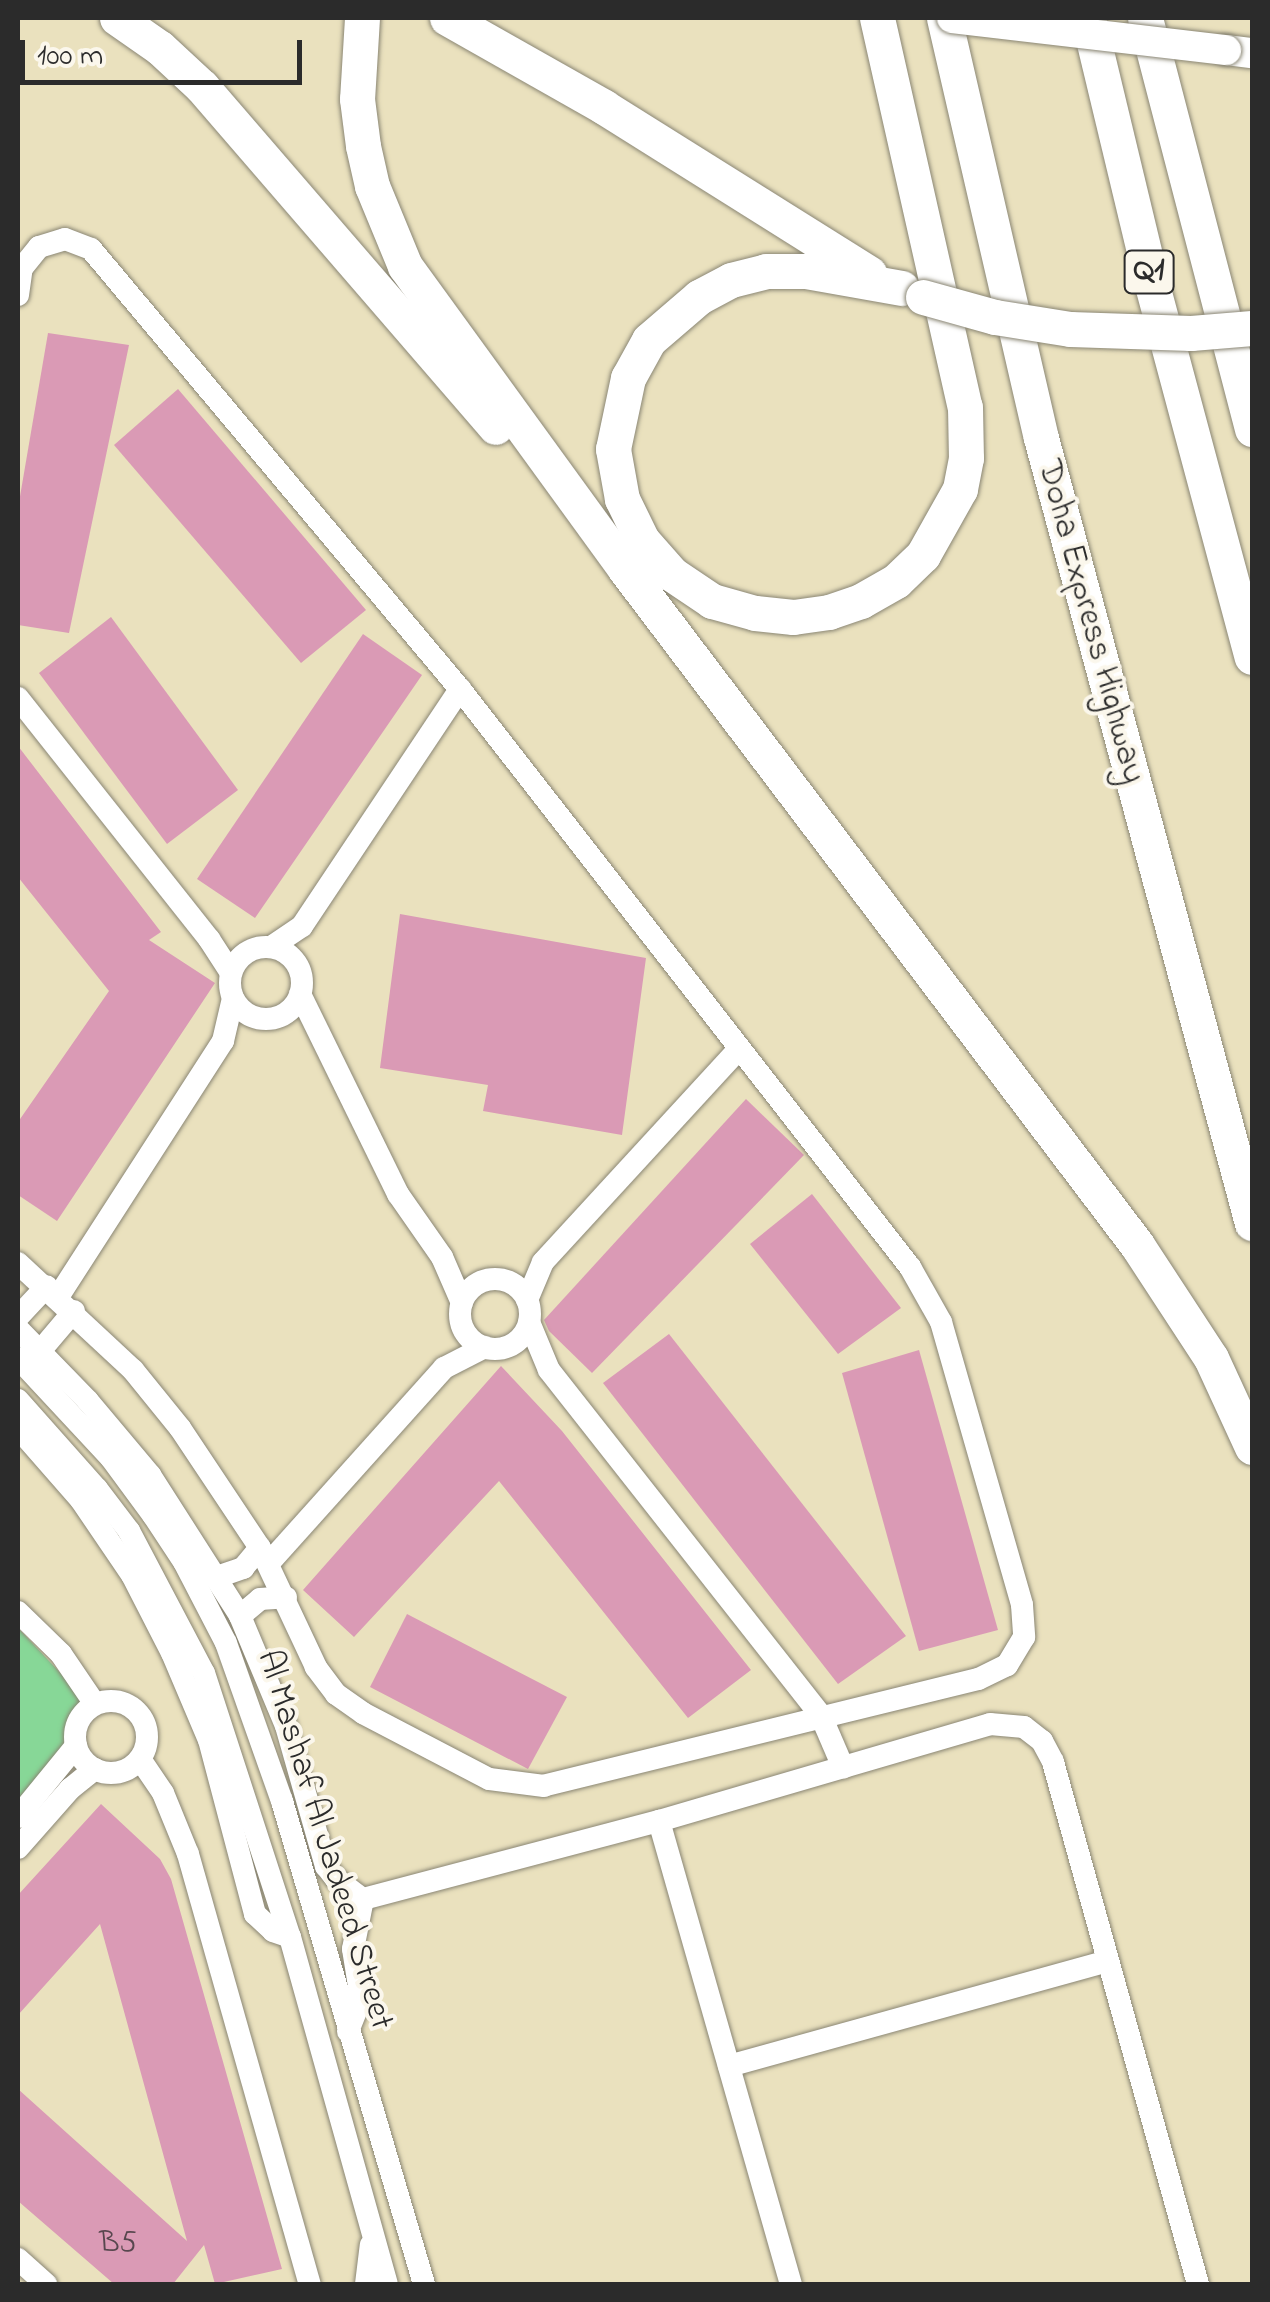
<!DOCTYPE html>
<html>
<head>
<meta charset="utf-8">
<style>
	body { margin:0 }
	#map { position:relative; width:1270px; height:2302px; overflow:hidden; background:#eae1be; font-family:"Indie Flower",sans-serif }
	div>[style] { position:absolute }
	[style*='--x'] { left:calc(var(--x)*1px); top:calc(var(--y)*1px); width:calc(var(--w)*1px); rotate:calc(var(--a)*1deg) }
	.green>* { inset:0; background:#87d797 }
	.building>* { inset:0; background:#da9ab5 }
	.roads { filter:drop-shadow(0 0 2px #8a8674) drop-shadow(0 0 2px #8a8674) }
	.minor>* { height:22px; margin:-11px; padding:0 11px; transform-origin:11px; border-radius:11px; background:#fff }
	.minor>.ring { margin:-11px; padding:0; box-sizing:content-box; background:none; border:22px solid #fff; border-radius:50% }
	.major>* { height:30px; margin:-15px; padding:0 15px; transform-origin:15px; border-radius:15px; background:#fff }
	.highway>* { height:35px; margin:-17.5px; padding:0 17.5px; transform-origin:17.5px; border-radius:17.5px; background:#fff }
	.bridges { filter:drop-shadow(0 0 2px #8a8674) drop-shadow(0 0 2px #8a8674) }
	.major-bridge>* { height:30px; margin:-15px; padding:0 15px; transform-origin:15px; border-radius:15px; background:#fff }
	.highway-bridge>* { height:35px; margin:-17.5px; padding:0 17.5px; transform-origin:17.5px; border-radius:17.5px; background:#fff }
	span { translate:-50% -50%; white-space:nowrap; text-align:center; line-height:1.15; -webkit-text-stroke:8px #fbf7ec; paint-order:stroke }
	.number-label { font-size:30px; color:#57474e }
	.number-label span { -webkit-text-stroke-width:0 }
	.shield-label span { padding:2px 8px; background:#fbf7ec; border:2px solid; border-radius:8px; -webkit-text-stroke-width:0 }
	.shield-label { font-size:32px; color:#2b2b2b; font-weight:700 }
	.street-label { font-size:35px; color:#2b2b2b }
	.frame { position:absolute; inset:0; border:20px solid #2b2b2b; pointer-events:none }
	.scale { position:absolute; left:20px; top:40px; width:282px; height:45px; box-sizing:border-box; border:5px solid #2b2b2b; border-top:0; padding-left:12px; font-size:30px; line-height:35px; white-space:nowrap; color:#2b2b2b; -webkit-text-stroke:8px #fbf7ec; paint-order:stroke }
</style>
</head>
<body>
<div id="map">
	<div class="green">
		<i style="clip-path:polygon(18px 1628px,83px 1697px,64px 1746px,18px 1803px)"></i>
	</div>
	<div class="building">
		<i style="clip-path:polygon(48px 333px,129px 345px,69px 633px,18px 625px,18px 508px)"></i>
		<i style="clip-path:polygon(178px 389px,366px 610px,301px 663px,114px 445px)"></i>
		<i style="clip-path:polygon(111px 617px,238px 790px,167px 844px,39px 673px)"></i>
		<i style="clip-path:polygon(363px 634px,422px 675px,255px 918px,197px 879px)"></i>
		<i style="clip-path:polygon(18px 746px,161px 932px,149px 940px,215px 983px,57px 1221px,18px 1195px,18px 1122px,109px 991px,18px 877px)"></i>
		<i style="clip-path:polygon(400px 914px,646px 958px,622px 1135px,483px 1111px,488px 1085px,380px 1068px)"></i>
		<i style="clip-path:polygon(746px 1099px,804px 1155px,592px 1373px,549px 1331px,544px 1320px)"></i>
		<i style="clip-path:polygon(812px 1194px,901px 1308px,838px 1354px,750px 1244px)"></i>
		<i style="clip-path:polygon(669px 1334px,906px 1636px,838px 1684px,603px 1383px)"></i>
		<i style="clip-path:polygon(919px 1350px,998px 1630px,919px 1651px,842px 1373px)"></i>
		<i style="clip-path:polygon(501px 1366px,562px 1431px,751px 1670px,688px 1718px,499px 1481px,354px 1637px,303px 1590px)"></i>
		<i style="clip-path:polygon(407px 1614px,567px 1697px,528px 1769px,370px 1687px)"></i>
		<i style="clip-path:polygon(101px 1804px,160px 1859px,171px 1879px,282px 2269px,215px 2284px,204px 2245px,173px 2284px,114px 2284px,18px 2201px,18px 2089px,187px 2241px,100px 1924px,18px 2015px,18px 1895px)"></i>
	</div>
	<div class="roads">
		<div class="minor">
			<i style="--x:18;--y:295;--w:27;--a:-82"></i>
			<i style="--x:22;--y:268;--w:27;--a:-51"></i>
			<i style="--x:39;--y:247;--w:27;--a:-17"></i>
			<i style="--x:65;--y:239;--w:28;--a:21"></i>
			<i style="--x:91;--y:249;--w:574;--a:50.02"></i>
			<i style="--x:460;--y:689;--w:733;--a:52.1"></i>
			<i style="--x:910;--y:1267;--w:63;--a:60.6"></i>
			<i style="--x:941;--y:1322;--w:294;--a:74"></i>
			<i style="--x:1022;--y:1605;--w:32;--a:86"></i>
			<i style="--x:1024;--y:1637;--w:33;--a:121"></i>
			<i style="--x:1007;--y:1665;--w:32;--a:154"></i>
			<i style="--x:978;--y:1679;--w:447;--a:166.2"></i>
			<i style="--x:544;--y:1786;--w:55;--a:-172.7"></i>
			<i style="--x:489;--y:1779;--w:142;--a:-152.4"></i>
			<i style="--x:363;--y:1713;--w:33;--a:-145"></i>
			<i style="--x:336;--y:1694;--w:34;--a:-127"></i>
			<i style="--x:316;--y:1667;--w:132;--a:-115.2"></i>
			<i style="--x:260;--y:1548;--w:144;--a:-123.7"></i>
			<i style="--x:180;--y:1428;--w:75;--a:-129"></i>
			<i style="--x:133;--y:1370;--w:157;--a:-137.1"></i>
			<i style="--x:18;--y:698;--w:308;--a:51.6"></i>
			<i style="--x:209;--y:939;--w:40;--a:57.1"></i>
			<i class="ring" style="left:230px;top:947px;width:50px;height:50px"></i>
			<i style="--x:271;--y:947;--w:37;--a:-34"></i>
			<i style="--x:302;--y:926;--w:285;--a:-56.3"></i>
			<i style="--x:300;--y:994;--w:223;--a:63.9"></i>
			<i style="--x:398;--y:1194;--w:77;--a:55.1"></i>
			<i style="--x:442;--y:1257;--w:50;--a:66.5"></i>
			<i class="ring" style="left:460px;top:1279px;width:48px;height:48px"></i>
			<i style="--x:58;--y:1297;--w:305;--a:-57.2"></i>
			<i style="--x:223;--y:1041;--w:44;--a:-76.9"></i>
			<i style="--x:527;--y:1300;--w:41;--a:-67.2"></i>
			<i style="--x:543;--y:1262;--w:289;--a:-47.4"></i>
			<i style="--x:18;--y:1317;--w:42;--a:-46.9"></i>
			<i style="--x:529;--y:1322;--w:52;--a:67.4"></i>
			<i style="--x:549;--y:1370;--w:440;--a:51.8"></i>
			<i style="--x:821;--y:1716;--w:56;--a:66.7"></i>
			<i style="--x:18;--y:1329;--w:100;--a:45.8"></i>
			<i style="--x:88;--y:1401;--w:97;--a:50"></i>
			<i style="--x:150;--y:1475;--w:167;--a:57.4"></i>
			<i style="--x:240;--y:1616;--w:119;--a:67.3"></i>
			<i style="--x:286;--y:1726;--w:146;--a:74.1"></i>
			<i style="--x:326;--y:1866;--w:16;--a:52"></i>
			<i style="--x:336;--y:1879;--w:34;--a:37"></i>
			<i style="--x:363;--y:1899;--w:51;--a:101.3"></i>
			<i style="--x:353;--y:1949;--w:51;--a:80.9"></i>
			<i style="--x:361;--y:1999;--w:35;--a:112"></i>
			<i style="--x:41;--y:1350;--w:51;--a:-49.8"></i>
			<i style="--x:18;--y:1358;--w:137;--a:47.1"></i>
			<i style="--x:111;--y:1458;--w:71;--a:53.6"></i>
			<i style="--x:153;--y:1515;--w:56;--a:56.6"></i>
			<i style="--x:184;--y:1562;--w:91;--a:62.6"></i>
			<i style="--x:226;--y:1643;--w:168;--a:70.5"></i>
			<i style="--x:282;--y:1801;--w:503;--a:73.62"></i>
			<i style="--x:18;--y:1400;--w:119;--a:48.4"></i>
			<i style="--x:97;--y:1489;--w:53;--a:52.7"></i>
			<i style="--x:129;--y:1531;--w:161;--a:62.2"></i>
			<i style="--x:204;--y:1673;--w:278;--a:72"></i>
			<i style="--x:290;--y:1937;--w:360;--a:74.4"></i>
			<i style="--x:18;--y:1428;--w:96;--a:48.8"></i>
			<i style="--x:81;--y:1500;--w:91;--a:55.8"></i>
			<i style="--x:132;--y:1575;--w:88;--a:62.9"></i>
			<i style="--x:172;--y:1653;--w:95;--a:67"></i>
			<i style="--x:209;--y:1740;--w:180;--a:75.2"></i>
			<i style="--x:255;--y:1914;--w:25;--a:43"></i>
			<i style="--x:273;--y:1931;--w:18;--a:19"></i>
			<i style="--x:269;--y:1563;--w:262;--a:-48.1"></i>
			<i style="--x:444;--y:1368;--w:46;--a:-27.1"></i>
			<i style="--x:217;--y:1577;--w:28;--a:-19"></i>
			<i style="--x:243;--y:1568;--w:26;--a:-50"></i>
			<i style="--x:18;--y:1612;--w:60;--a:44.3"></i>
			<i style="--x:61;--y:1654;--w:60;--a:55.8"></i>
			<i style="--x:240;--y:1616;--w:26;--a:-40"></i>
			<i style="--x:260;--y:1599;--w:26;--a:-4"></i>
			<i class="ring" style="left:75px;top:1701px;width:50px;height:50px"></i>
			<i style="--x:140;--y:1759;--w:41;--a:55.9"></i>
			<i style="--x:163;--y:1793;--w:66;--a:67.7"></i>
			<i style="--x:188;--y:1854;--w:447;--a:74.2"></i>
			<i style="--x:18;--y:1817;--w:92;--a:-50.8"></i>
			<i style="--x:659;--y:1821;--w:481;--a:74.1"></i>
			<i style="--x:18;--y:1848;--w:79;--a:-48.6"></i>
			<i style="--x:70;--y:1789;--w:32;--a:-39"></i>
			<i style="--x:363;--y:1899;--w:306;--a:-14.8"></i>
			<i style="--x:659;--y:1821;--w:345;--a:-16.3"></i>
			<i style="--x:990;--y:1724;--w:34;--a:5"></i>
			<i style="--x:1024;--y:1727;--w:23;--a:38"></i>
			<i style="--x:1042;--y:1741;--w:24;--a:62"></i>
			<i style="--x:1053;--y:1762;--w:542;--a:74.48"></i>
			<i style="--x:729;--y:2066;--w:392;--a:-15.5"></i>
			<i style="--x:18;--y:2259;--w:38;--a:42"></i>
			<i style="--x:366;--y:2284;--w:39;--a:-83"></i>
		</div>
		<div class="major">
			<i style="--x:1226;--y:50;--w:26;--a:7"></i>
		</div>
		<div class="highway">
			<i style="--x:117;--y:18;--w:52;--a:34.9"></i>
			<i style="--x:160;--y:48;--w:57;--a:42.9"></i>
			<i style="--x:202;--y:87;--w:449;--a:49.2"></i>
			<i style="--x:362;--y:18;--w:81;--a:93.5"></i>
			<i style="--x:357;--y:99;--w:47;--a:82.7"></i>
			<i style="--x:363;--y:146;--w:41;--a:77.3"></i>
			<i style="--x:372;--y:186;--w:87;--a:67.6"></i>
			<i style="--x:405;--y:266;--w:374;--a:54"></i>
			<i style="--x:625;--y:569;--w:848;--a:52.86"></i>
			<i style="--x:1137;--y:1245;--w:135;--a:56.8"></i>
			<i style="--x:1211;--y:1358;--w:98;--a:65.3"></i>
			<i style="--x:447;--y:18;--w:180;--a:29.5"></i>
			<i style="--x:604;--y:107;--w:313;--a:32.1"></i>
			<i style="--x:877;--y:18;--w:399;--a:77.3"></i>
			<i style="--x:965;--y:407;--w:51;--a:88.9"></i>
			<i style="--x:966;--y:458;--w:32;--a:101"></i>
			<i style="--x:960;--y:489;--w:76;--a:119.3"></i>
			<i style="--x:923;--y:555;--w:37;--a:136"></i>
			<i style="--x:896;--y:581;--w:40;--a:150.3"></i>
			<i style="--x:861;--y:601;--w:34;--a:161"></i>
			<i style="--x:829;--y:612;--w:36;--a:172"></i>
			<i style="--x:793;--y:617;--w:38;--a:-174"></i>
			<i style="--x:755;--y:613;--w:45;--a:-164.4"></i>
			<i style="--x:712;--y:601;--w:48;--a:-146"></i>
			<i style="--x:672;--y:574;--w:45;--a:-131.4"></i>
			<i style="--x:642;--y:540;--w:46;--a:-116"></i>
			<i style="--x:622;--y:499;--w:51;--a:-100.2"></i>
			<i style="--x:613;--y:449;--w:73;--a:-78.1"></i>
			<i style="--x:628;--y:378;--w:43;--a:-61.1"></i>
			<i style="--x:649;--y:340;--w:66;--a:-40.7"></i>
			<i style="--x:699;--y:297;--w:36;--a:-28"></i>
			<i style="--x:731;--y:280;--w:36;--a:-14"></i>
			<i style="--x:766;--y:271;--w:40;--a:0"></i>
			<i style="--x:806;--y:271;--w:97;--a:10.1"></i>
			<i style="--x:944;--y:18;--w:431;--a:77"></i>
			<i style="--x:1041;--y:438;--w:813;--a:74.96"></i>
			<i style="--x:1088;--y:18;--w:275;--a:76.5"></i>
			<i style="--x:1152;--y:285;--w:385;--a:75"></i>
			<i style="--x:1145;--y:18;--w:425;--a:75.4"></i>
		</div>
	</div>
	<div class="bridges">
		<div class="major-bridge">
			<i style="--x:952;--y:18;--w:276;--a:6.7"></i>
		</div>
		<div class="highway-bridge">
			<i style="--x:923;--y:297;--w:75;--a:15.5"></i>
			<i style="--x:995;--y:317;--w:76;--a:9.1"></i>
			<i style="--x:1070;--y:329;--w:121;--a:1.9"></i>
			<i style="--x:1191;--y:333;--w:61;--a:-4.7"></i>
		</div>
	</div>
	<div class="number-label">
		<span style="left:118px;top:2244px">B5</span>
	</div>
	<div class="shield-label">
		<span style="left:1149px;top:272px">Q1</span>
	</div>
	<div class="street-label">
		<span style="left:1090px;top:622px;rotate:75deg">Doha Express Highway</span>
		<span style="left:324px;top:1840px;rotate:73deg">Al Mashaf Al Jadeed Street</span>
	</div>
	<div class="frame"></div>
	<div class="scale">100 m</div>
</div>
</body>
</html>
